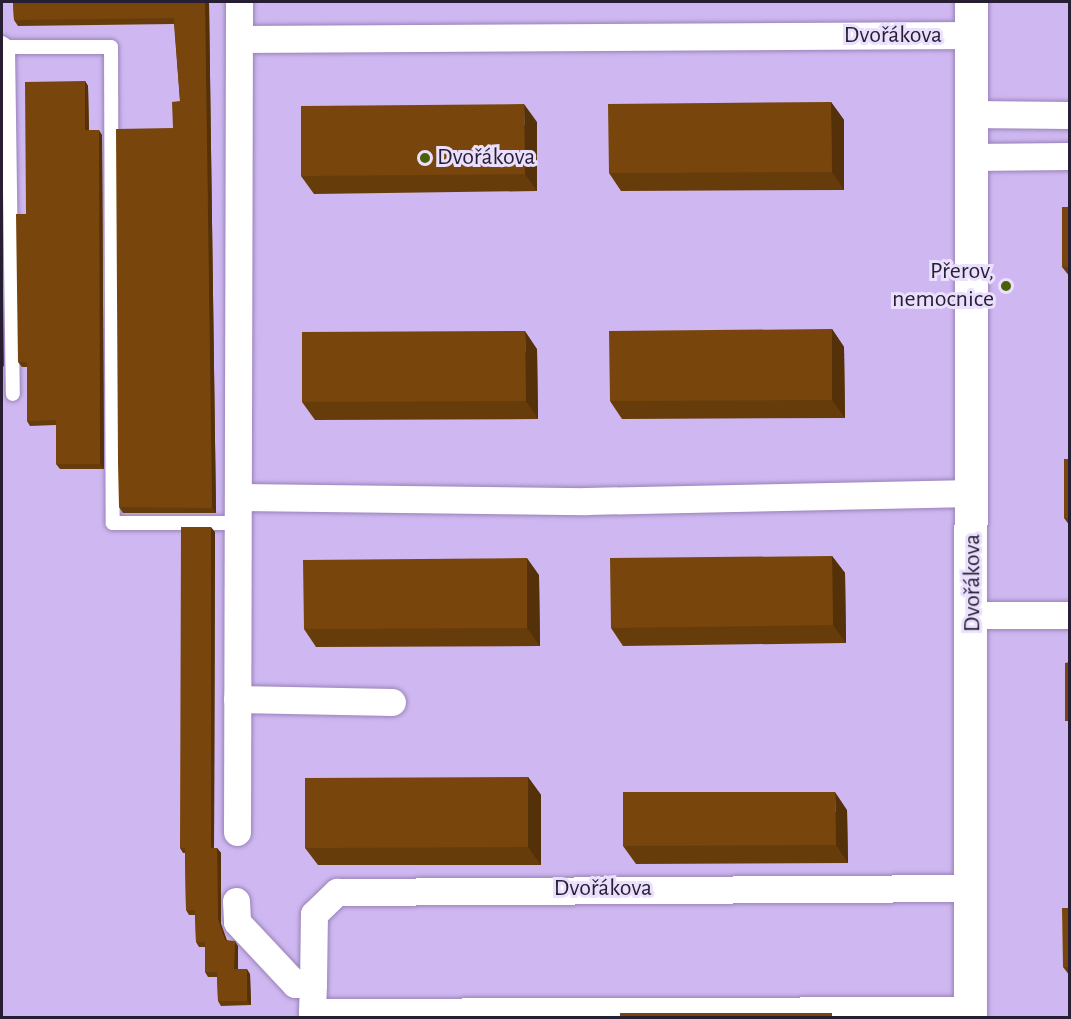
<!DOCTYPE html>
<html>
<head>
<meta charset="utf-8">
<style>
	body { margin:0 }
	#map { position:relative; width:1071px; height:1019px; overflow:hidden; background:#cfb8f1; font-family:"Alegreya Sans",sans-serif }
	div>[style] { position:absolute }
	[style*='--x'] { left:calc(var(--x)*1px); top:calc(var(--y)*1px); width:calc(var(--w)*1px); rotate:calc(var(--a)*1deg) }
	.roads { filter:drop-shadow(0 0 2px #9882b8) drop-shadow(0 0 2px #9882b8) }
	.lane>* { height:14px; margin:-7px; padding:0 7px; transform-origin:7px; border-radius:7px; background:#fff }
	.street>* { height:27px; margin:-13.5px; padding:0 13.5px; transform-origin:13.5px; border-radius:13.5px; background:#fff }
	.secondary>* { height:33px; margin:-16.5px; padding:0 16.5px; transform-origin:16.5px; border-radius:16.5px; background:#fff }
	.wall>* { inset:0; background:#673c0b }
	.shaded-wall>* { inset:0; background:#543109 }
	.building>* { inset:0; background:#78460d }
	.dots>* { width:16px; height:16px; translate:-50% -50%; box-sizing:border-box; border:3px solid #eadffc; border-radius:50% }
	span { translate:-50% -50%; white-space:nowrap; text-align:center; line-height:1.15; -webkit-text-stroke:6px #eadffc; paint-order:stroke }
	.street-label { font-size:24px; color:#271e33 }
	.poi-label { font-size:24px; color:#271e33 }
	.left { translate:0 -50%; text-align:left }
	.right { translate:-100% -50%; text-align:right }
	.frame { position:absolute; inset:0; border:3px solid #271e33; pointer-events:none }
</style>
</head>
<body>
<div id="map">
	<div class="roads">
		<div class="lane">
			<i style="--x:2;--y:43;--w:7;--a:34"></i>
			<i style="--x:8;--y:47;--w:347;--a:89.2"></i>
			<i style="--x:8;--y:47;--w:103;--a:0"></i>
			<i style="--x:111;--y:47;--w:476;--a:89.8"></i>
			<i style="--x:113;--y:523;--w:128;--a:0"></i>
		</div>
		<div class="street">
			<i style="--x:239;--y:39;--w:732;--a:-0.31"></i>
			<i style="--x:971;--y:114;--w:99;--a:0.6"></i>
			<i style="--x:971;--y:157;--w:99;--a:-0.6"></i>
			<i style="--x:241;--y:497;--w:345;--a:0.7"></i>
			<i style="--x:586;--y:501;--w:387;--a:-1.2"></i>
			<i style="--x:973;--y:615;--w:97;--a:0"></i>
			<i style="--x:237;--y:699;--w:155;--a:1.1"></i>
			<i style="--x:237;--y:832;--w:830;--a:-89.86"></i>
			<i style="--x:236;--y:901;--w:21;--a:87"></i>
			<i style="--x:237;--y:922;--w:85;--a:46.9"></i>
			<i style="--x:295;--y:984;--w:18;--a:0"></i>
			<i style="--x:970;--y:1010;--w:658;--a:179.83"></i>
			<i style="--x:312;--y:1012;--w:28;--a:-88"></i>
			<i style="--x:313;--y:984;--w:70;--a:-89.2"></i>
			<i style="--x:314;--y:914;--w:32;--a:-44"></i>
			<i style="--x:337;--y:892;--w:634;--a:-0.36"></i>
		</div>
		<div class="secondary">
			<i style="--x:970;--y:1018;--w:1016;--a:-89.94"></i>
		</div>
	</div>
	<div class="wall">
		<i style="clip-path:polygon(13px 2px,209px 2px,216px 513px,123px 513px,119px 507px,173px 128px,180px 101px,174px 24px,18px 26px,14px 20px)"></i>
		<i style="clip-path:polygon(85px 81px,88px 86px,89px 130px,102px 135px,104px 469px,60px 469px,56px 464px,56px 425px,30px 426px,27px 421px,27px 367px,22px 367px,18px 362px,26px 214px)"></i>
		<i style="clip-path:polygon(831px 102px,844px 120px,844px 190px,621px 191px,609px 173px)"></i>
		<i style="clip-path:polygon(537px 122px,537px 191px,314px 194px,301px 176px)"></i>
		<i style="clip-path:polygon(1070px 207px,1070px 277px,1062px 267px)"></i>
		<i style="clip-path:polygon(832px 329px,844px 347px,845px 418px,622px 419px,610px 401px)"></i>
		<i style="clip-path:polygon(537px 349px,538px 419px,315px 420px,302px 402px)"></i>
		<i style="clip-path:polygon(1070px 459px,1070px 526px,1064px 518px)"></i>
		<i style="clip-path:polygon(215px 532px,214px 848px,217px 848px,221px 853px,221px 924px,227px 940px,238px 946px,238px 969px,250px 974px,251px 1005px,221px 1006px,218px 1001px,217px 977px,208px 977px,205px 972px,205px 947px,199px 947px,196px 942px,195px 915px,189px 915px,186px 910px,185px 853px,183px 853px,180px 848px)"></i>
		<i style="clip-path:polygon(832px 556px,845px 573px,846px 643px,623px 646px,611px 628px)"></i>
		<i style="clip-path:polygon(539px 575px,540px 646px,316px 647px,304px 629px)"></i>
		<i style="clip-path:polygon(528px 777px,541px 795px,541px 865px,318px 865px,305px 848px)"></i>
		<i style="clip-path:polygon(847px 810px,848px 863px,636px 864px,623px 846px)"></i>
		<i style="clip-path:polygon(1070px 908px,1070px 976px,1063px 967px)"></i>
	</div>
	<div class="shaded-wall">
		<i style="clip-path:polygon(205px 2px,209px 2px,216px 513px,212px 508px)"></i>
		<i style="clip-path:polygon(85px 81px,88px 86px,89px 135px,85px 130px)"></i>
		<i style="clip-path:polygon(831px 102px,844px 120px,844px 190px,832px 172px)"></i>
		<i style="clip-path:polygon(524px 104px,537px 122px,537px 191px,525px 174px)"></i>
		<i style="clip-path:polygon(99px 130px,102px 135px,104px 469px,100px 464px)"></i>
		<i style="clip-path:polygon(2px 221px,4px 367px,2px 364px)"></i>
		<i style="clip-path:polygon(832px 329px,844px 347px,845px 418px,832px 400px)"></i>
		<i style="clip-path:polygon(525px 331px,537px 349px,538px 419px,526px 401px)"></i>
		<i style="clip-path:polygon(211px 527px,215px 532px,214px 853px,211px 848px)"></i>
		<i style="clip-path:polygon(832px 556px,845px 573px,846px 643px,833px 625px)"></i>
		<i style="clip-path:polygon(527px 558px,539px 575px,540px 646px,527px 628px)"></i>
		<i style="clip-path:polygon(528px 777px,541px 795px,541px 865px,528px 847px)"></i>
		<i style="clip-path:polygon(835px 792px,847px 810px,848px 863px,836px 845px)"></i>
		<i style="clip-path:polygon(217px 848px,221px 853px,221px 924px,228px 945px,225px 940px,218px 919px)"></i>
		<i style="clip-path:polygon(235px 941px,238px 946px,238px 974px,234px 969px)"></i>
		<i style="clip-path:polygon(247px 969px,250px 974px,251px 1005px,247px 1001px)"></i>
	</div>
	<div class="building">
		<i style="clip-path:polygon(13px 2px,205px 2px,212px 508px,119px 507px,118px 463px,116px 129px,173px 128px,172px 102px,180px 101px,174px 18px,14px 20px)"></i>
		<i style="clip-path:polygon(85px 81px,85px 130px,99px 130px,100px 464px,56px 464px,56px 420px,27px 421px,27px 362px,18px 362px,16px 214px,26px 214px,25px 82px)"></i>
		<i style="clip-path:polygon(831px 102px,832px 172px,609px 173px,608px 104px)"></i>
		<i style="clip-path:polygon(524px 104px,525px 174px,301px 176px,301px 106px)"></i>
		<i style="clip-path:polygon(1062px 207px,1070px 207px,1070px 267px,1062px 267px)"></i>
		<i style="clip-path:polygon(832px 329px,832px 400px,610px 401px,609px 331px)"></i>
		<i style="clip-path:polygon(525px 331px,526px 401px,302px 402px,302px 332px)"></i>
		<i style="clip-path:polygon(1064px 459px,1070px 459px,1070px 518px,1064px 518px)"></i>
		<i style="clip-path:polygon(181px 527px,211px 527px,211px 848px,217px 848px,218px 919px,225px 940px,235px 941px,234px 969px,247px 969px,247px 1001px,218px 1001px,217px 972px,205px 972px,205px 942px,196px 942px,195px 910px,186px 910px,185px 848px,180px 848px)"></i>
		<i style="clip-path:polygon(832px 556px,833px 625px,611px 628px,610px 558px)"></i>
		<i style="clip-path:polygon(527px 558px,527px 628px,304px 629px,303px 560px)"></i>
		<i style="clip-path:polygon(1070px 662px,1070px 721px,1065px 721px,1065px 663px)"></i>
		<i style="clip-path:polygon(528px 777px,528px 847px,305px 848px,305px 778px)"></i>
		<i style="clip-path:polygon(623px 792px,835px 792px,836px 845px,623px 846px)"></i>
		<i style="clip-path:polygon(1062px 908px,1070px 908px,1070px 967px,1063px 967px)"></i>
		<i style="clip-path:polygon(620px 1013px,832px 1013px,832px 1017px,620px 1017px)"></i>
	</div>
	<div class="dots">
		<i style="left:425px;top:158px;background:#4b5f07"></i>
		<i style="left:1006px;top:286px;background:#4b5f07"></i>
	</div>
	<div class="street-label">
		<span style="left:893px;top:36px">Dvořákova</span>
		<span style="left:973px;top:583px;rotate:-90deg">Dvořákova</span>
		<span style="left:603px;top:889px">Dvořákova</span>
	</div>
	<div class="poi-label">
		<span class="left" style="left:437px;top:158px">Dvořákova</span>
		<span class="right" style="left:994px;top:286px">Přerov,<br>nemocnice</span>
	</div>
	<div class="frame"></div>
</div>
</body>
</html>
